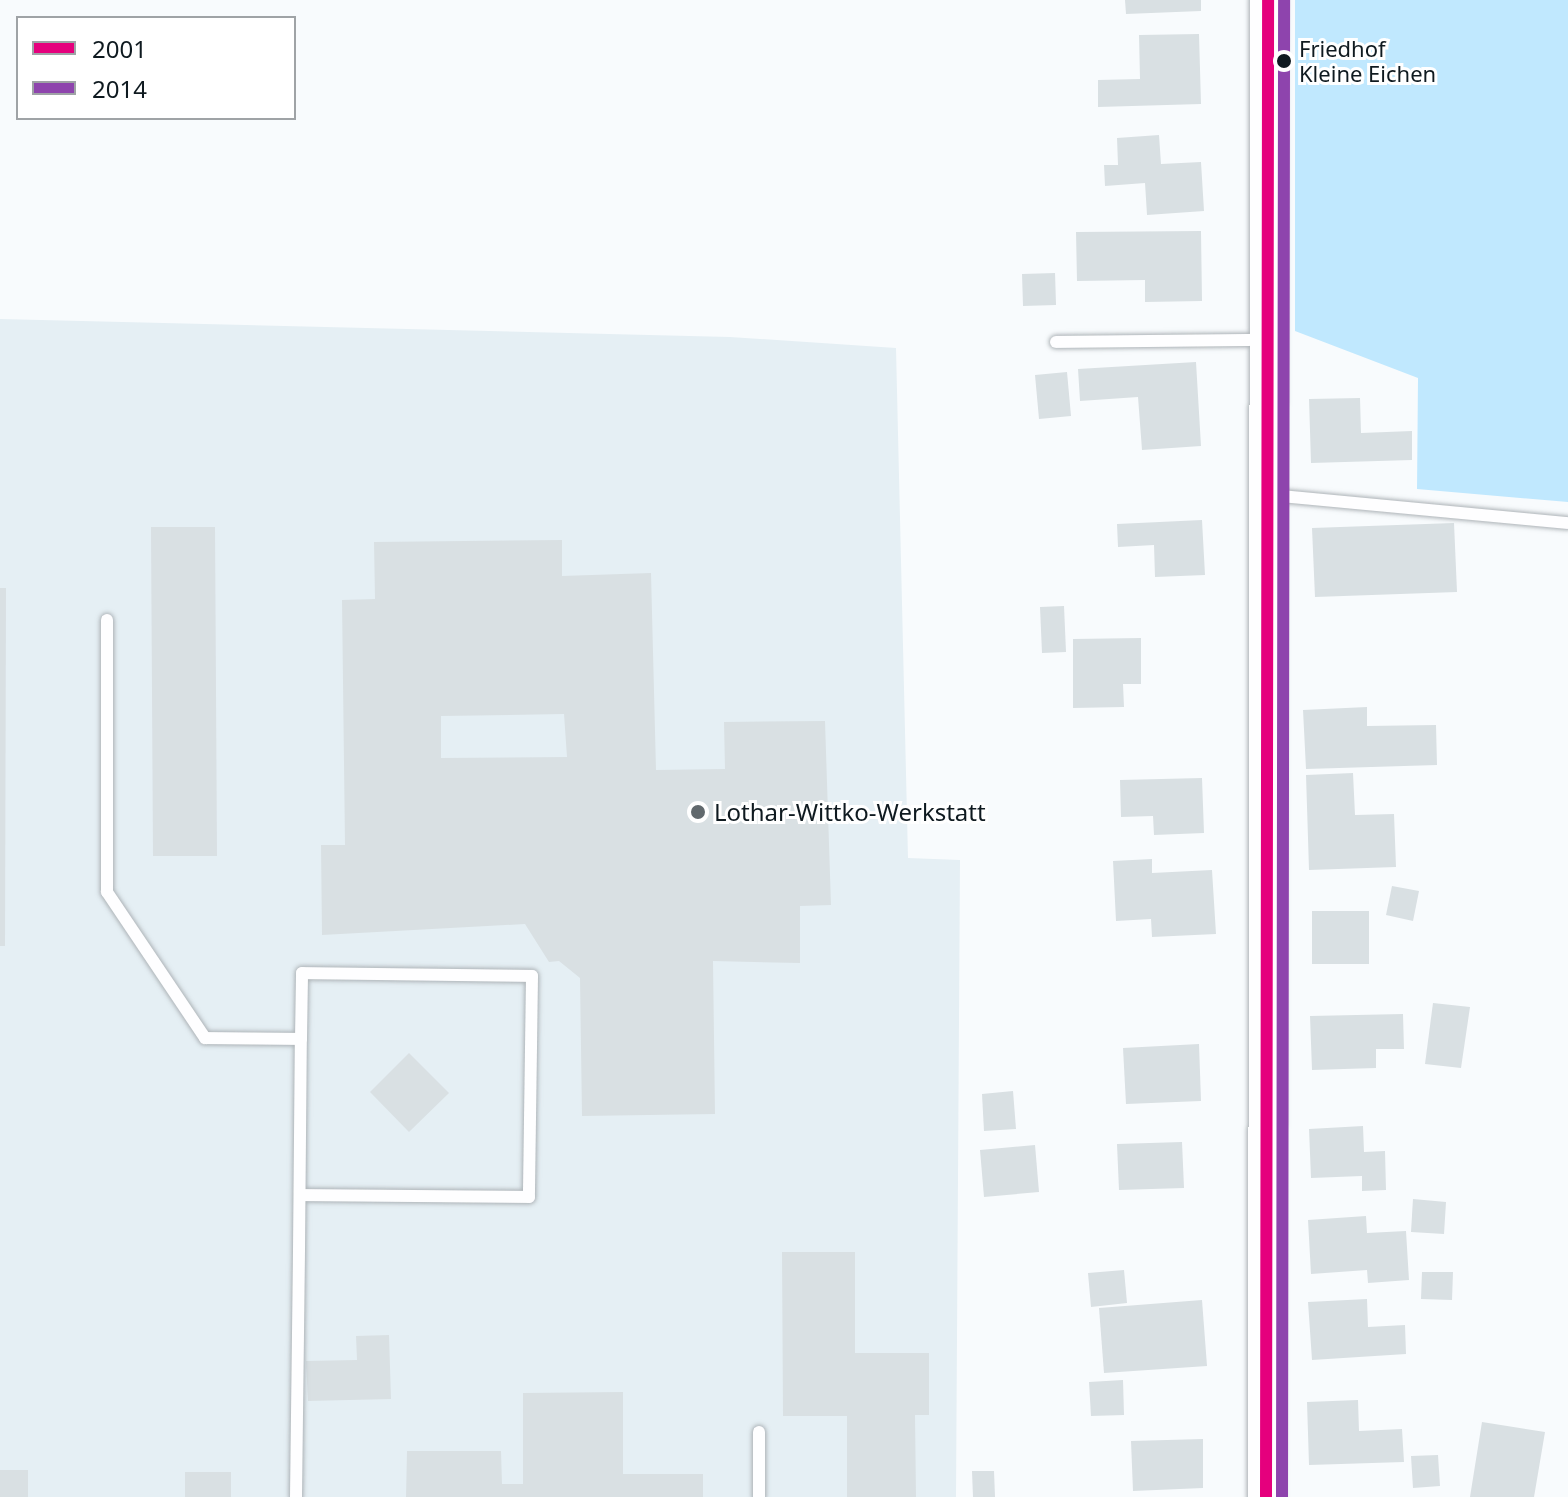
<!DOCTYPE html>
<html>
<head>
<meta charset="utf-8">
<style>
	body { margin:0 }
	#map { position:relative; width:1568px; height:1497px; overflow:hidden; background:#f8fbfd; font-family:"Noto Sans",sans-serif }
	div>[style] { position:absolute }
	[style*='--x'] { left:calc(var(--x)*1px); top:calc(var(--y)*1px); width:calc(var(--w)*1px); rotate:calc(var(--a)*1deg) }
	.built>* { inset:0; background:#e5eff4 }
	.green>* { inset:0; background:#c0e8fe }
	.building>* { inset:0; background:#d9e0e3 }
	.roads { filter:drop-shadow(0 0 2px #aeb4b8) drop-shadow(0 0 2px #aeb4b8) }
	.service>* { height:12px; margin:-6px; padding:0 6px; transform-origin:6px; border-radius:6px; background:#fefeff }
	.secondary>* { height:36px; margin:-18px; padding:0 18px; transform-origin:18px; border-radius:18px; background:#fefeff }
	.bus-1>* { height:12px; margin:-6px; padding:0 6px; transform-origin:6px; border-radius:6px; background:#e5007d }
	.bus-2>* { height:12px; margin:-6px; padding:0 6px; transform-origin:6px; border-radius:6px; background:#8e44ad }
	.dots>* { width:22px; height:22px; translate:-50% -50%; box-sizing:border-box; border:4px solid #fff; border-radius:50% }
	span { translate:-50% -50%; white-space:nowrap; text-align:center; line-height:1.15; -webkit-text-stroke:6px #fff; paint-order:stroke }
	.bus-label { font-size:22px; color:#0f1a20 }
	.left { translate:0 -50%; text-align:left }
	.poi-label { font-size:24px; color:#0f1a20 }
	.legend { position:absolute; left:16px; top:16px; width:280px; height:104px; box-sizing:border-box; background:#fff; border:2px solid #9fa3a6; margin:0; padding:10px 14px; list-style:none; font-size:24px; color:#0f1a20 }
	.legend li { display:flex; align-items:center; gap:16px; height:40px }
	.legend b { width:40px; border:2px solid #9fa3a6 }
</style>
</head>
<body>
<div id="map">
	<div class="built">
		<i style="clip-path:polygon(0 319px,730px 337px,896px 348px,908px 858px,960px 860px,956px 1497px,0 1497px)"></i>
	</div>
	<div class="green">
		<i style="clip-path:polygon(1295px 0,1568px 0,1568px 502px,1417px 489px,1418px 378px,1295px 331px)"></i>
	</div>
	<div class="building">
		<i style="clip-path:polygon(1125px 0,1201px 0,1201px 11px,1126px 14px)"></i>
		<i style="clip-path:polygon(1199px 34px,1201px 104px,1098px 107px,1098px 80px,1140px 79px,1139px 35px)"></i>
		<i style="clip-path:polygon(1159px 135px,1161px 164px,1201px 162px,1204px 211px,1147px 215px,1145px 183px,1105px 186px,1104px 165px,1118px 165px,1117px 138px)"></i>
		<i style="clip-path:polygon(1201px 231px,1202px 301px,1145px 302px,1145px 280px,1077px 281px,1076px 232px)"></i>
		<i style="clip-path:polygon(1055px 273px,1056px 305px,1023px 306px,1022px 274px)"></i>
		<i style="clip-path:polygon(1196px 362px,1201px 446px,1142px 450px,1138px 397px,1080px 401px,1078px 369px)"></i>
		<i style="clip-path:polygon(1067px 372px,1071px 416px,1039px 419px,1035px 375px)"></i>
		<i style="clip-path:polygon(1360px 398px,1361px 433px,1412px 431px,1412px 460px,1311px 463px,1309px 399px)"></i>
		<i style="clip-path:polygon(1202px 520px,1205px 575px,1155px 577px,1154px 545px,1118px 547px,1117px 524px)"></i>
		<i style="clip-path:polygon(1454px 523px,1457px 592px,1315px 597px,1312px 528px)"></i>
		<i style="clip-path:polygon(151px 527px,215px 527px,217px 856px,153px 856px)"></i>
		<i style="clip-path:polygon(evenodd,562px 540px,562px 576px,651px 573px,656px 770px,725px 769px,724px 722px,825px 721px,831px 905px,800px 906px,800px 963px,713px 961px,715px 1114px,582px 1116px,580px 978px,559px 961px,549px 962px,525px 924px,322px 935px,321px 845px,345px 845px,342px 600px,375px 599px,374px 542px,562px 540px,564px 714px,567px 757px,441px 758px,441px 716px,564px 714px)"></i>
		<i style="clip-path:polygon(0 588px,6px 588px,5px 946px,0 946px)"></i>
		<i style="clip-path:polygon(1064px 606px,1066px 652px,1042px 653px,1040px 607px)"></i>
		<i style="clip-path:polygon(1141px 638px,1141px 684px,1123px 684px,1124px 707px,1073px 708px,1073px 639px)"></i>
		<i style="clip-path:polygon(1367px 707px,1367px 726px,1436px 725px,1437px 765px,1306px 769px,1303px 710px)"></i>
		<i style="clip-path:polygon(1353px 773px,1355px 815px,1394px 814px,1396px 867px,1309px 870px,1306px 775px)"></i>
		<i style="clip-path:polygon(1202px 778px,1204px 833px,1154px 835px,1153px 816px,1121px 817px,1120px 780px)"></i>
		<i style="clip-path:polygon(1152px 859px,1152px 873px,1212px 870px,1216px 934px,1152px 937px,1151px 919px,1116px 921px,1113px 861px)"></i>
		<i style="clip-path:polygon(1392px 886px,1419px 891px,1413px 921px,1386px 915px)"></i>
		<i style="clip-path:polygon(1312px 911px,1369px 911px,1369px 964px,1312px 964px)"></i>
		<i style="clip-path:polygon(1433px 1003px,1470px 1007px,1461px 1068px,1425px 1064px)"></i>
		<i style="clip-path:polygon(1403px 1014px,1404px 1049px,1376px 1049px,1376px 1068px,1312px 1070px,1310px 1016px)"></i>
		<i style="clip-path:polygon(1199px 1044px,1201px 1101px,1126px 1104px,1123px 1048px)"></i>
		<i style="clip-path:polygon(409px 1053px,449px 1093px,409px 1132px,370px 1092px)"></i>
		<i style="clip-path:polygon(1013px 1091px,1016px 1129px,984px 1131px,982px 1094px)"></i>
		<i style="clip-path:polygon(1363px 1126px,1364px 1152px,1385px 1151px,1386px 1190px,1362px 1191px,1362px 1176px,1311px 1178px,1309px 1129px)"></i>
		<i style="clip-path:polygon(1182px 1142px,1184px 1188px,1119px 1190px,1117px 1144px)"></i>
		<i style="clip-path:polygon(1035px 1145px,1039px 1192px,984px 1197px,980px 1150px)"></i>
		<i style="clip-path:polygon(1413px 1199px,1446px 1202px,1444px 1234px,1411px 1232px)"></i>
		<i style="clip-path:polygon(1366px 1216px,1367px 1233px,1406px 1231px,1409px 1280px,1368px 1283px,1367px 1270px,1311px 1274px,1308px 1220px)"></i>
		<i style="clip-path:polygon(782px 1252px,855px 1252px,855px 1353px,929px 1353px,929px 1415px,915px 1415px,916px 1497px,847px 1497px,847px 1416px,783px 1416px)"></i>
		<i style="clip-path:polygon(1124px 1270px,1127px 1303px,1091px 1307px,1088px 1273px)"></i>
		<i style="clip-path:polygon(1422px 1272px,1453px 1272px,1452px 1300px,1421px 1299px)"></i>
		<i style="clip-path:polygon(1367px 1299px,1368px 1327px,1405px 1325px,1406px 1354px,1312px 1360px,1308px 1302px)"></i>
		<i style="clip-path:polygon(1202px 1300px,1207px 1366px,1104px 1373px,1099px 1308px)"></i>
		<i style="clip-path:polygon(389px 1335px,391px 1399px,308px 1401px,306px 1361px,357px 1360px,356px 1336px)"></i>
		<i style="clip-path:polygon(1123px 1380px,1124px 1415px,1091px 1416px,1089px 1382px)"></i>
		<i style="clip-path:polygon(623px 1392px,623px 1474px,703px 1474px,703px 1497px,406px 1497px,407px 1451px,501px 1451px,502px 1484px,523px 1484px,523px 1393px)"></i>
		<i style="clip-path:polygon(1358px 1400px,1359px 1431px,1402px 1429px,1404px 1462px,1309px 1465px,1307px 1402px)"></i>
		<i style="clip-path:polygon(1482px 1422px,1545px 1432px,1534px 1497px,1470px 1497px)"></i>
		<i style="clip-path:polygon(1203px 1439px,1203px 1488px,1133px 1491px,1131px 1441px)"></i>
		<i style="clip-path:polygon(1438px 1455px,1440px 1486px,1413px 1488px,1411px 1456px)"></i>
		<i style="clip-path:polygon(0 1470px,28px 1470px,28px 1497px,0 1497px)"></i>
		<i style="clip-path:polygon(972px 1471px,994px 1471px,995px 1497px,973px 1497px)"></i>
		<i style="clip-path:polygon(185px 1472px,231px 1472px,231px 1497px,185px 1497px)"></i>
	</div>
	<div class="roads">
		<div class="service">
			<i style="--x:1056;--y:342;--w:208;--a:-0.6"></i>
			<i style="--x:1271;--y:495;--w:298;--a:5.4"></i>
			<i style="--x:107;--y:620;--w:272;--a:90"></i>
			<i style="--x:107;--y:892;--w:176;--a:56.1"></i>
			<i style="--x:205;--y:1038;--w:96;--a:0.6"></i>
			<i style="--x:759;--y:1432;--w:65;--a:90"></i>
			<i style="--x:296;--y:1497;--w:247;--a:-89.3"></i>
			<i style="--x:299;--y:1250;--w:211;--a:-89.5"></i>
			<i style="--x:301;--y:1039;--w:66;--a:-89.1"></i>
			<i style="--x:302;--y:973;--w:230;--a:0.7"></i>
			<i style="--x:532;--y:976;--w:221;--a:90.8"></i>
			<i style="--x:529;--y:1197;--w:229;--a:-179.5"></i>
		</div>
		<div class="secondary">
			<i style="--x:1266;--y:1497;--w:1497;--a:-89.92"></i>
		</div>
	</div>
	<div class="bus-1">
		<i style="--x:1266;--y:1497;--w:1497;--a:-89.92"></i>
	</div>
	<div class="bus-2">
		<i style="--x:1282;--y:1497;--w:1497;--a:-89.92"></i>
	</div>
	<div class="dots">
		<i style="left:1284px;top:61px;background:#0f1a20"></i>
		<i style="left:698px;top:812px;background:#61696d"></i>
	</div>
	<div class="bus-label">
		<span class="left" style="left:1299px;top:61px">Friedhof<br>Kleine Eichen</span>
	</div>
	<div class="poi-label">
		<span class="left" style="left:714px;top:812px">Lothar-Wittko-Werkstatt</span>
	</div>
	<ul class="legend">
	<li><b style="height:10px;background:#e5007d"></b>2001</li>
	<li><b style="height:10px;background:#8e44ad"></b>2014</li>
	</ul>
</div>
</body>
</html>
